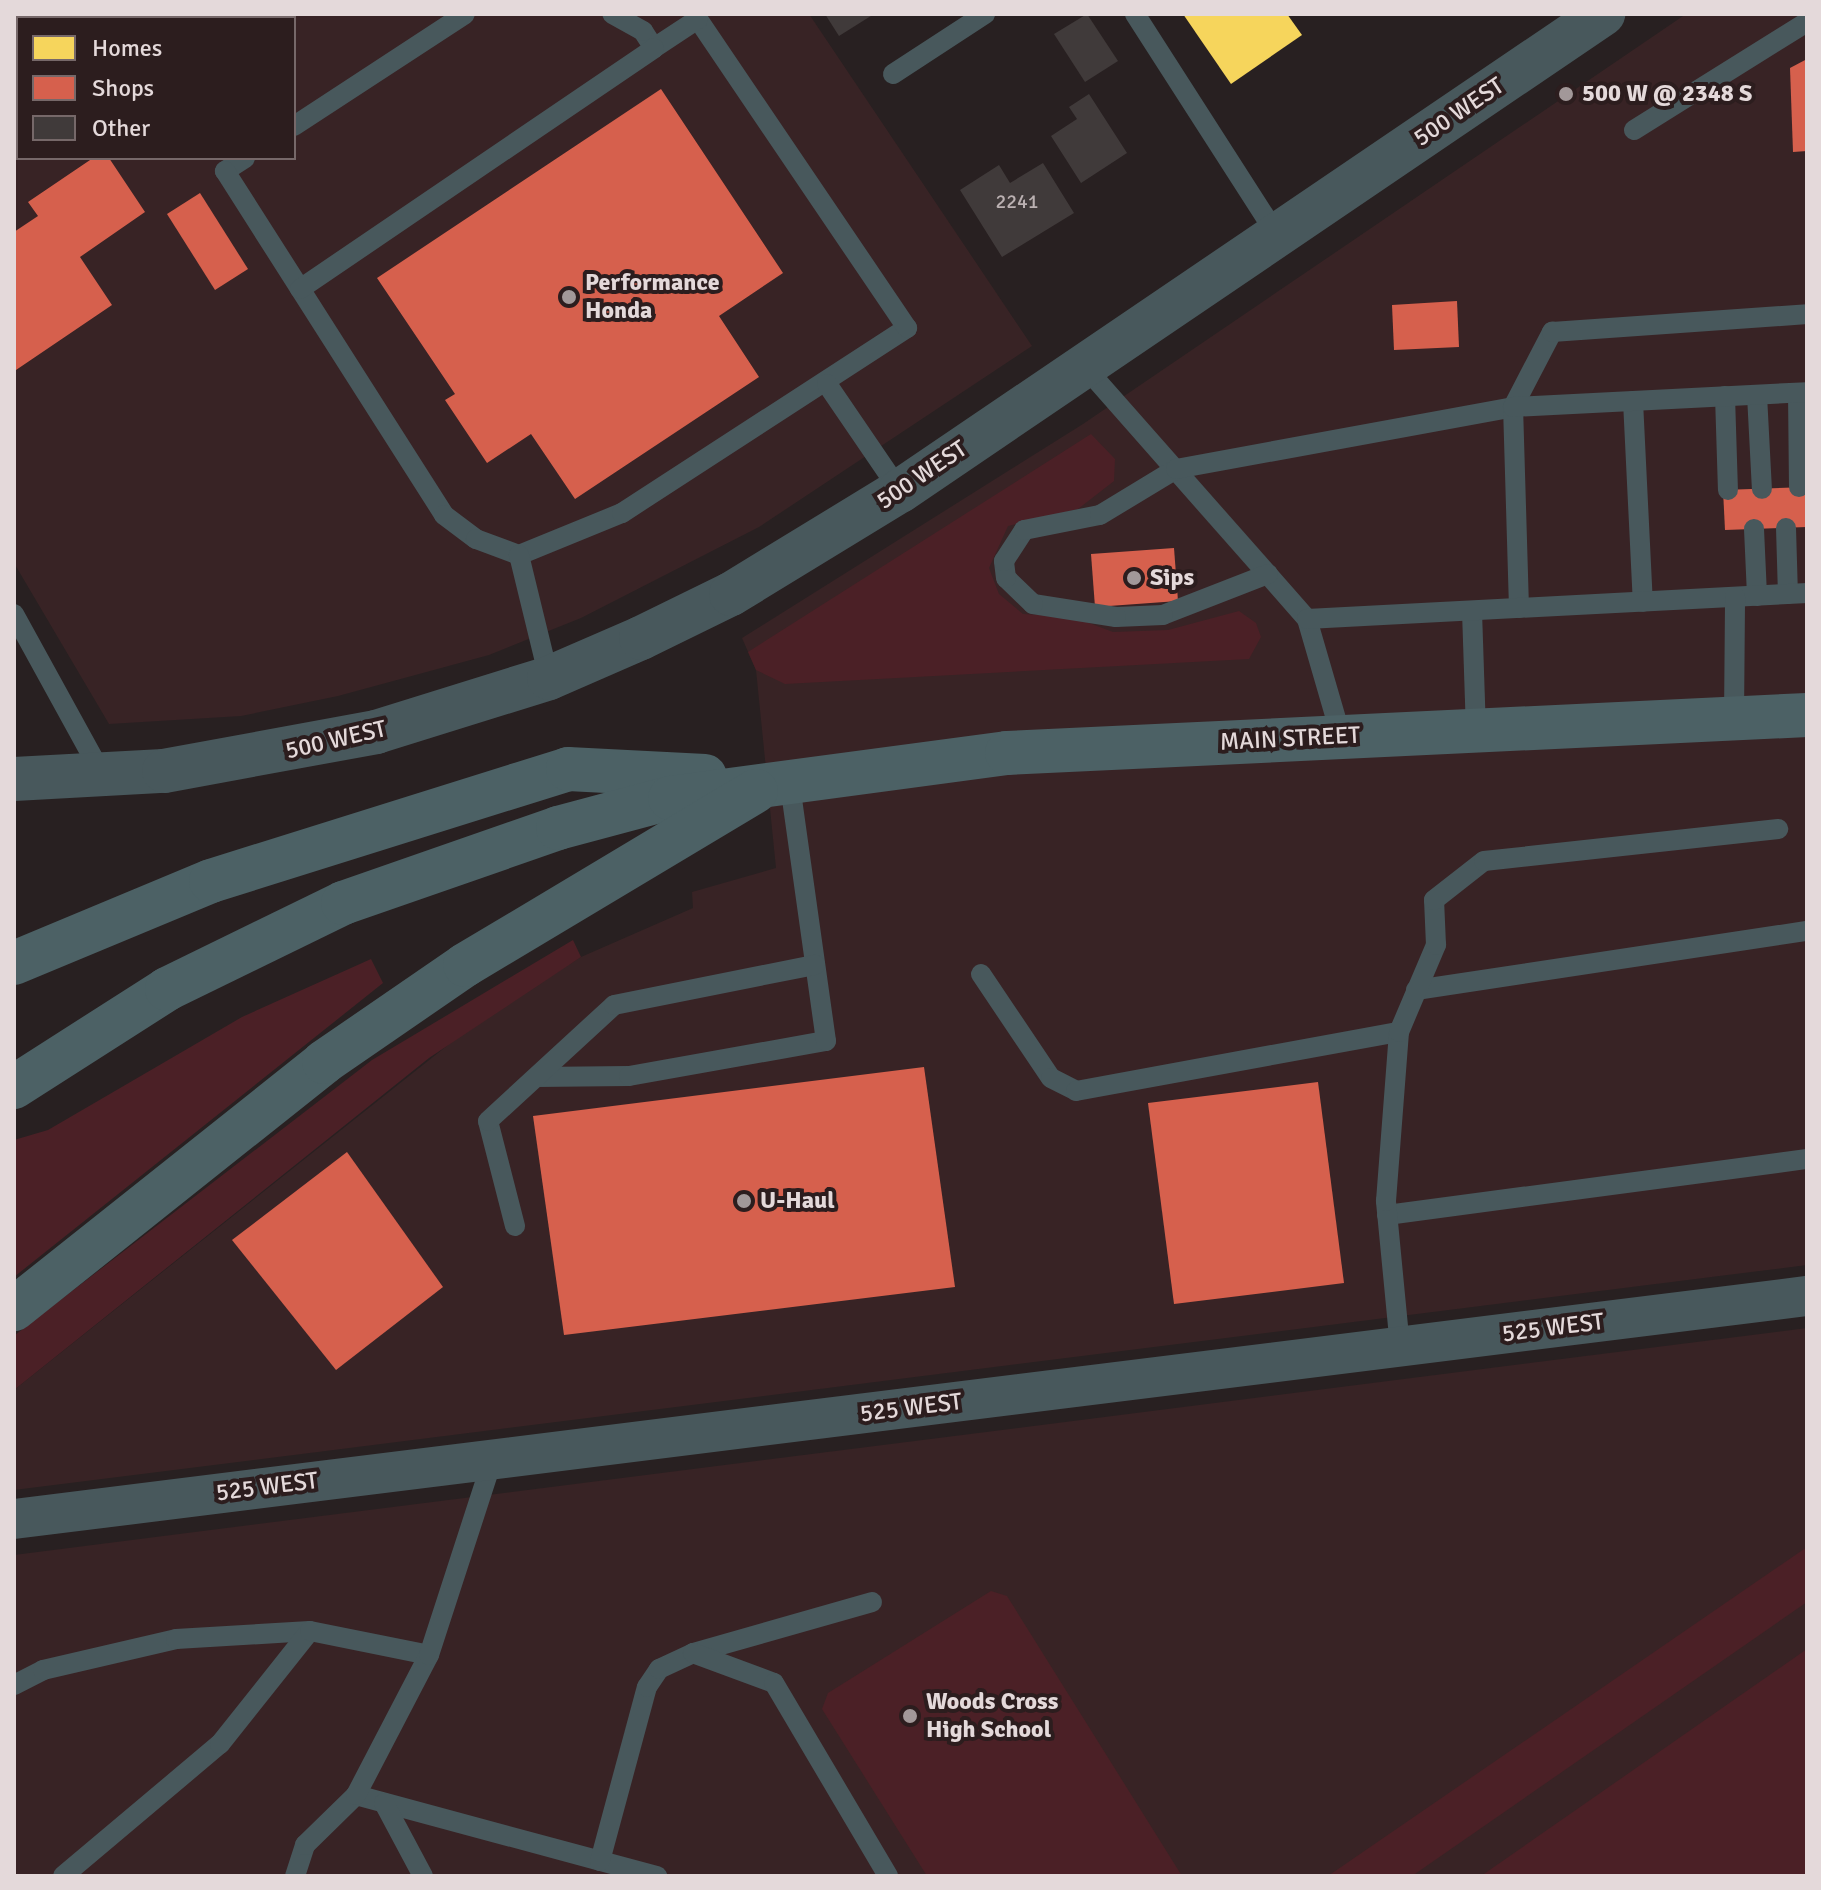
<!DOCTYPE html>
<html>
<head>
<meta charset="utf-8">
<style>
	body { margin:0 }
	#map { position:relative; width:1821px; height:1890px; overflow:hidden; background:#282021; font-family:Signika,sans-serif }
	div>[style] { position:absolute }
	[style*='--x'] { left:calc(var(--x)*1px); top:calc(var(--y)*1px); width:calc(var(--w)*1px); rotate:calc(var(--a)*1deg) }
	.built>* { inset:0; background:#382325 }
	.green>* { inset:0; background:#4b2026 }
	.homes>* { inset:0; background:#f6d55c }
	.shops>* { inset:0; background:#d6604d }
	.building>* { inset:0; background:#403a3a }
	.service>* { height:20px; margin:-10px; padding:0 10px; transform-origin:10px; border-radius:10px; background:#48585c }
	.minor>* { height:40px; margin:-20px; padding:0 20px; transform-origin:20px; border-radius:20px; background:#48585c }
	.tertiary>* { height:44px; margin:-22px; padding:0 22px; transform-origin:22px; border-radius:22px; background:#48585c }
	.primary>* { height:44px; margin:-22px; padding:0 22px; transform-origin:22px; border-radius:22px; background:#4c6165 }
	.dots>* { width:22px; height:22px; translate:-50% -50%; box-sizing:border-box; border:4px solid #2c1d1e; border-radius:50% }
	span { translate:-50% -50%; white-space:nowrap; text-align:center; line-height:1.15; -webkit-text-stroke:8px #2c1d1e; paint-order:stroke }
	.number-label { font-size:20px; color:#bbb1b2 }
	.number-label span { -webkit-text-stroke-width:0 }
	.poi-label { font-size:24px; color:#e4d9da; font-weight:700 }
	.left { translate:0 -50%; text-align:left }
	.street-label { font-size:24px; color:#e4d9da }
	.frame { position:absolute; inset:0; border:16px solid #e4d9da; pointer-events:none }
	.legend { position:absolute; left:16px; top:16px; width:280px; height:144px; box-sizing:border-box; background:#2c1d1e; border:2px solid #766869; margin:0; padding:10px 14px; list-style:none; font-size:24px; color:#e4d9da }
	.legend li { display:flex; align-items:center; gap:16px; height:40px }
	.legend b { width:40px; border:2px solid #766869 }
</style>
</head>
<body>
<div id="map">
	<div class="built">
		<i style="clip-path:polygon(evenodd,14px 14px,809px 14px,1032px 346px,759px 527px,581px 618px,489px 655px,338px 696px,241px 716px,109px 724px,14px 563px,14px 14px,18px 18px,294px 18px,294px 158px,18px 158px,18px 18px)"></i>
		<i style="clip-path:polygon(1686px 14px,1807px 14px,1807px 1265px,14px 1490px,14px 1390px,477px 1022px,581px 957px,693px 908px,692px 892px,776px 868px,756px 670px,742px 638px,1083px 424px)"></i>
		<i style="clip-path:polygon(1807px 1328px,1807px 1876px,14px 1876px,14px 1555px)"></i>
	</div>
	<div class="green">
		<i style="clip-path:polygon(1091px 434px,1115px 459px,1114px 481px,1078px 509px,1008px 526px,989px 568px,999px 594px,1023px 614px,1073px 617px,1113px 632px,1168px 630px,1239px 611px,1256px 623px,1261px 637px,1249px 659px,785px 684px,756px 670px,748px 652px)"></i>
		<i style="clip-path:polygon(573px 940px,581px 957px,429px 1058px,14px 1390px,15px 1335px,372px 1060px)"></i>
		<i style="clip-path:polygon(371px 959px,383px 983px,14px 1277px,14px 1140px,48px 1130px,242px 1017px)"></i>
		<i style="clip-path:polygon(1807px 1547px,1807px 1602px,1412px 1876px,1328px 1876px)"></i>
		<i style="clip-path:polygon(991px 1591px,1007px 1596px,1182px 1876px,927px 1876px,822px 1709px,828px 1693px)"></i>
		<i style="clip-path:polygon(1807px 1649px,1807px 1876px,1481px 1876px)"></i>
	</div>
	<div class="homes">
		<i style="clip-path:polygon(1183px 14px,1287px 14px,1302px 35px,1231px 84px)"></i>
	</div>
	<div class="shops">
		<i style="clip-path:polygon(1807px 59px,1807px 151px,1793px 152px,1790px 68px)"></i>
		<i style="clip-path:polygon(661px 89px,783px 273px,719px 316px,759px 377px,575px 499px,531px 434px,487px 463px,445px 400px,455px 394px,377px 278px)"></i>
		<i style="clip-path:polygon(93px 158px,109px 158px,145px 212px,80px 257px,112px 305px,16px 370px,14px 232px,38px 216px,28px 202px)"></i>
		<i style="clip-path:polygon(200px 193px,248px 269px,215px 290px,167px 214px)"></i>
		<i style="clip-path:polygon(1457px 301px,1459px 347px,1394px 350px,1392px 305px)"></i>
		<i style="clip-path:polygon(1807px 487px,1807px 527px,1725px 530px,1723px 490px)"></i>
		<i style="clip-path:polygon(1174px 548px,1178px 601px,1095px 607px,1091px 554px)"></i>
		<i style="clip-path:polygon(924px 1067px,955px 1287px,564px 1335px,533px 1116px)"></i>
		<i style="clip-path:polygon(1318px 1082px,1344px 1283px,1174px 1304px,1148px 1103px)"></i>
		<i style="clip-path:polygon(347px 1152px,443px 1287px,336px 1370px,232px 1240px)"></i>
	</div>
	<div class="building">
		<i style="clip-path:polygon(825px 14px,874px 14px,839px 36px)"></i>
		<i style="clip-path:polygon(1087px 14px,1118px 61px,1085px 82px,1054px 34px)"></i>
		<i style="clip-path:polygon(1089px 94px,1127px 153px,1081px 183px,1051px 136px,1077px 119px,1069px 107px)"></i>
		<i style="clip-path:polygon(1043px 163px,1074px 213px,1002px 257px,960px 190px,999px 165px,1010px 183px)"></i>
	</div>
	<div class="service">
		<i style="--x:1135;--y:14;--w:263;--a:57.3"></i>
		<i style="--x:893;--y:74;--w:110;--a:-33.1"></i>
		<i style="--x:294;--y:126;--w:204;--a:-33.2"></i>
		<i style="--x:1634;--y:130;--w:204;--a:-32"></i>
		<i style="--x:245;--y:158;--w:24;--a:147"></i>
		<i style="--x:225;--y:171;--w:408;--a:57.5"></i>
		<i style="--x:444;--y:515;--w:40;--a:37"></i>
		<i style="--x:476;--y:539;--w:46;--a:20.4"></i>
		<i style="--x:519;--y:555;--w:111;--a:-22.2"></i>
		<i style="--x:622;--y:513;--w:340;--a:-33"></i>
		<i style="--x:907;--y:328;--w:373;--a:-124.1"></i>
		<i style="--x:698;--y:19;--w:53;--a:146.6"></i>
		<i style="--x:654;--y:48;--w:20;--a:-123"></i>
		<i style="--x:643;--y:31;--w:35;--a:-151"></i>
		<i style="--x:300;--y:289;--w:428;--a:-34.2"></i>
		<i style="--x:1084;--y:366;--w:337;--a:48.6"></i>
		<i style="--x:1307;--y:619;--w:122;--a:73.8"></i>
		<i style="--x:827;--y:384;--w:130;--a:55.7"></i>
		<i style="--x:1798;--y:393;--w:94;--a:89.4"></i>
		<i style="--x:1757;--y:395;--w:94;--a:87"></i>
		<i style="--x:1725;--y:396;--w:94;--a:88.2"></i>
		<i style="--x:1633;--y:401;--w:201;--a:87.2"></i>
		<i style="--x:1786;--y:528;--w:66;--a:88.3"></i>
		<i style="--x:1754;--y:529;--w:67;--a:87.4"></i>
		<i style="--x:519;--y:555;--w:127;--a:76.3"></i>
		<i style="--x:1268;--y:574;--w:113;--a:158.7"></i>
		<i style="--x:1163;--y:615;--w:47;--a:177.6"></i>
		<i style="--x:1116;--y:617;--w:84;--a:-171.1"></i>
		<i style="--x:1033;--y:604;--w:37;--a:-136"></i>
		<i style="--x:1006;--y:578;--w:17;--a:-97"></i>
		<i style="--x:1004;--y:561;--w:37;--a:-57"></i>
		<i style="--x:1024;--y:530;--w:77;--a:-11.2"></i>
		<i style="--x:1100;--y:515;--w:89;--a:-31.2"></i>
		<i style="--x:1176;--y:469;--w:343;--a:-10.4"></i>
		<i style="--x:1513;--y:407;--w:85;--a:-62.5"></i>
		<i style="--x:1552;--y:332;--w:256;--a:-4"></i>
		<i style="--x:1519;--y:608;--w:201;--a:-91.7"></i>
		<i style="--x:1513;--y:407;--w:294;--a:-2.9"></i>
		<i style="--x:1472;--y:611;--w:119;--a:88.1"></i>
		<i style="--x:14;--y:614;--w:183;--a:61.2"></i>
		<i style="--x:1307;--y:619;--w:501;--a:-2.98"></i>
		<i style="--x:1734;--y:718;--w:121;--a:-89.5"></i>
		<i style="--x:981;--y:974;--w:125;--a:56.1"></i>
		<i style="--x:1051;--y:1078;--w:28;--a:27"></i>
		<i style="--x:1076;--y:1091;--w:328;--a:-10.4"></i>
		<i style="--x:1416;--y:990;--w:395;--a:-8.6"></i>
		<i style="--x:537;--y:1077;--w:92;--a:-0.6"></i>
		<i style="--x:629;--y:1076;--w:200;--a:-10.1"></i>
		<i style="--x:826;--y:1041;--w:267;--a:-98"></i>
		<i style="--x:1387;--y:1215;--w:424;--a:-7.6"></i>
		<i style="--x:515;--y:1226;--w:108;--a:-104.4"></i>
		<i style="--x:488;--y:1121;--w:171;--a:-42.6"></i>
		<i style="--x:614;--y:1005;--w:205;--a:-11.3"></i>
		<i style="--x:1400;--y:1347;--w:147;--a:-95.5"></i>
		<i style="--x:1386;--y:1201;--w:169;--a:-85.6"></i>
		<i style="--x:1399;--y:1032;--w:95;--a:-67"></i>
		<i style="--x:1436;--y:945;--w:45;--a:-92.5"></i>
		<i style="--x:1434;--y:900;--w:63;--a:-38"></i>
		<i style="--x:1484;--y:861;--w:296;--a:-6.2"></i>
		<i style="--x:693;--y:1653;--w:186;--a:-15.9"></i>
		<i style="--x:14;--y:1685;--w:33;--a:-27"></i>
		<i style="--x:43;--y:1670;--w:137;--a:-13.1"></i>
		<i style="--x:176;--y:1639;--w:134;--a:-3.4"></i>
		<i style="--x:356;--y:1795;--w:312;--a:15.1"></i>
		<i style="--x:384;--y:1803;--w:83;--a:61.9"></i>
		<i style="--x:600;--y:1861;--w:180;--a:-74.9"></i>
		<i style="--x:647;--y:1687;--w:22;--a:-56"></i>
		<i style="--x:659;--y:1669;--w:38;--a:-25"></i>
		<i style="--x:693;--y:1653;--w:86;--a:20.3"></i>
		<i style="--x:774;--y:1683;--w:224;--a:59.4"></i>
		<i style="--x:63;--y:1876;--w:205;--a:-40.1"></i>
		<i style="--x:220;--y:1744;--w:144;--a:-51.5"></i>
		<i style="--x:310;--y:1631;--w:121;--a:11.4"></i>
		<i style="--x:295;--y:1876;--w:33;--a:-72"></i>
		<i style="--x:305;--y:1845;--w:71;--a:-44.4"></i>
		<i style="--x:356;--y:1795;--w:158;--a:-62.5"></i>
		<i style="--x:429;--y:1655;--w:204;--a:-72"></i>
	</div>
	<div class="minor">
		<i style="--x:14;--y:1519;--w:1807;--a:-7.09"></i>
	</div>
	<div class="tertiary">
		<i style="--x:14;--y:779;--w:150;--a:-3.1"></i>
		<i style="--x:164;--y:771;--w:216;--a:-10.4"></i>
		<i style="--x:376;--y:732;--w:181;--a:-17.3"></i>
		<i style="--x:549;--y:678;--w:100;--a:-23.5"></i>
		<i style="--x:641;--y:638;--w:100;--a:-26.1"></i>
		<i style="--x:731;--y:594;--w:198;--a:-31.4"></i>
		<i style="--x:900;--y:491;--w:850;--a:-34.16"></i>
	</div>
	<div class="primary">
		<i style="--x:14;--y:963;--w:213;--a:-22.6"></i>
		<i style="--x:211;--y:881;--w:374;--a:-17.4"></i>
		<i style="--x:568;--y:769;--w:137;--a:2.9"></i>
		<i style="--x:14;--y:1087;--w:182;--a:-32.6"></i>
		<i style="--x:167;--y:989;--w:196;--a:-26"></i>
		<i style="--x:343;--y:903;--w:228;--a:-19.2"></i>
		<i style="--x:558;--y:828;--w:116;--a:-15"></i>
		<i style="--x:670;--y:798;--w:340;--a:-7.6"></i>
		<i style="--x:1007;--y:753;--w:801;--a:-2.72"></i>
		<i style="--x:14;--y:1309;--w:396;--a:-38.5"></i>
		<i style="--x:324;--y:1062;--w:171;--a:-34.5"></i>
		<i style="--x:465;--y:965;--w:339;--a:-30.9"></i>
	</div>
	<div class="dots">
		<i style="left:1566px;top:94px;background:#a29899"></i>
		<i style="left:569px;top:297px;background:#a29899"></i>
		<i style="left:1134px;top:578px;background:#a29899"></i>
		<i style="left:744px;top:1201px;background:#a29899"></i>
		<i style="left:910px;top:1716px;background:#a29899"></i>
	</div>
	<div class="number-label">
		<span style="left:1017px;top:201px">2241</span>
	</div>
	<div class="poi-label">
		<span class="left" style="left:1582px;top:94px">500 W @ 2348 S</span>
		<span class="left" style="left:585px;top:297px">Performance<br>Honda</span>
		<span class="left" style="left:1150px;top:578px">Sips</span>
		<span class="left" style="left:760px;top:1201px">U-Haul</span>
		<span class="left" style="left:926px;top:1716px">Woods Cross<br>High School</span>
	</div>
	<div class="street-label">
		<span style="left:1459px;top:112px;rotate:-34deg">500 WEST</span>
		<span style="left:922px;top:475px;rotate:-34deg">500 WEST</span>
		<span style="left:1290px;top:739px;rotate:-3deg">MAIN STREET</span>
		<span style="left:336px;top:740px;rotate:-13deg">500 WEST</span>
		<span style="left:1553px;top:1328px;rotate:-7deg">525 WEST</span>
		<span style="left:911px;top:1408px;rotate:-7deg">525 WEST</span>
		<span style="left:267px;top:1487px;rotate:-7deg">525 WEST</span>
	</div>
	<div class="frame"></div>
	<ul class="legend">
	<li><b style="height:22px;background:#f6d55c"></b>Homes</li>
	<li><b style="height:22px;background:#d6604d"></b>Shops</li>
	<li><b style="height:22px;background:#403a3a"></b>Other</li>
	</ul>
</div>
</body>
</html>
